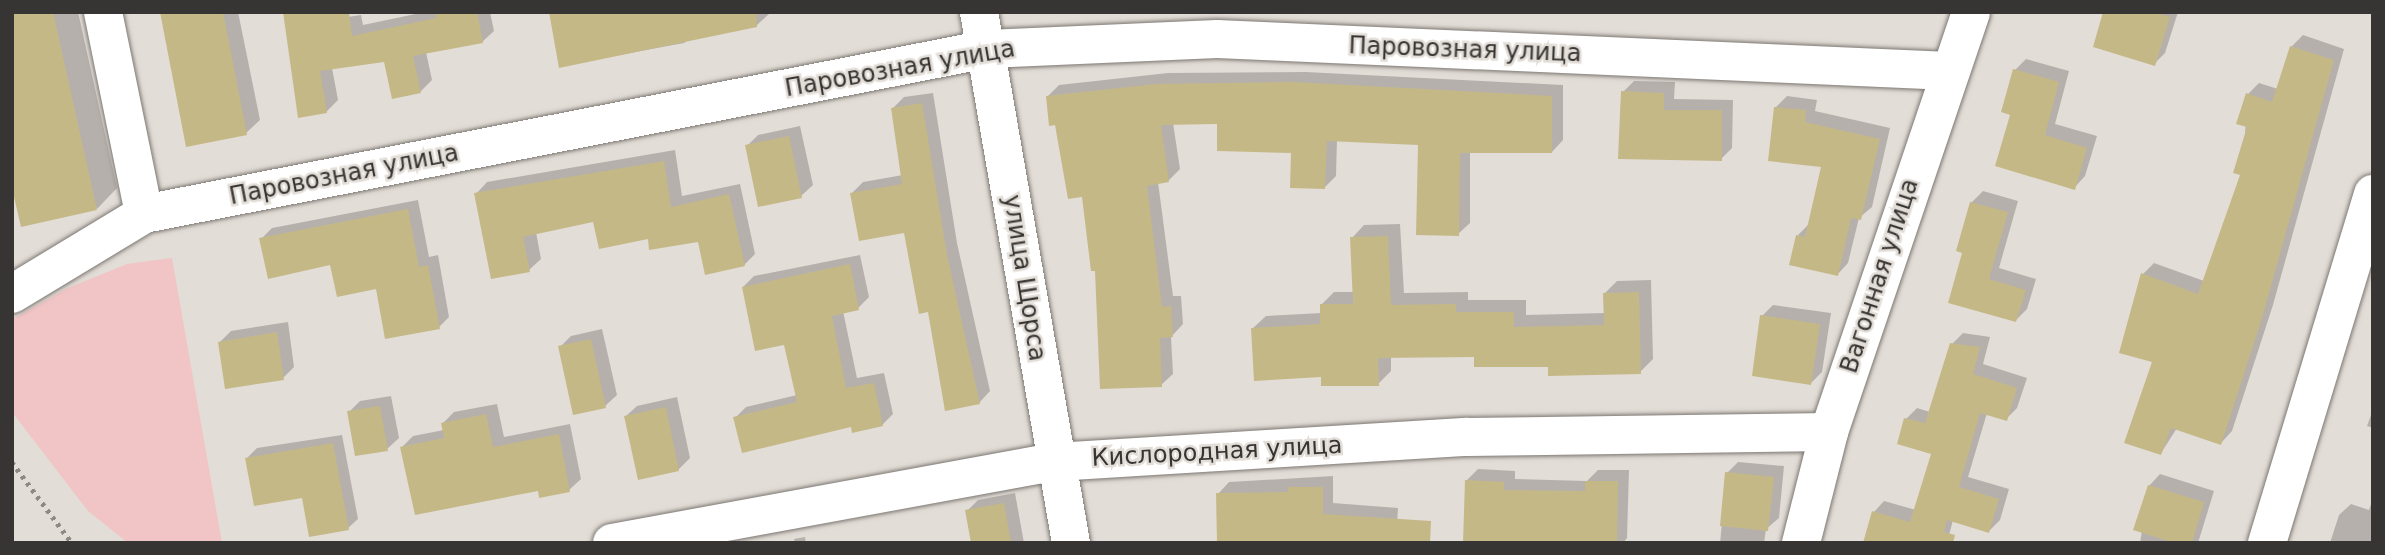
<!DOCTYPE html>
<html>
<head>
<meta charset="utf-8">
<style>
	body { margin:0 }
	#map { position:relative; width:2385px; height:555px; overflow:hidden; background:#e3ddd7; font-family:"DejaVu Sans",sans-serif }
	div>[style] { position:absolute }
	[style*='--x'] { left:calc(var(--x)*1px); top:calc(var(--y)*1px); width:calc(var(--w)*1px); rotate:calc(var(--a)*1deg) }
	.green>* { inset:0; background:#f1c4c6 }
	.shadow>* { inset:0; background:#0003 }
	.building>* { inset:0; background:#c5b887 }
	.path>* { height:4.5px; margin-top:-2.25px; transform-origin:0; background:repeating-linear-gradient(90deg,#8d8985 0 3.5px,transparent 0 8.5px) }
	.roads { filter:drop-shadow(0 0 2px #7c7772) drop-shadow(0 0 2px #7c7772) }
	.minor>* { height:38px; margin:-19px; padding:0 19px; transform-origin:19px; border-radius:19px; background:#fff }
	span { translate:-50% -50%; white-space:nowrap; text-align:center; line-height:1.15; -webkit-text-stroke:5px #e3ddd7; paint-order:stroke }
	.street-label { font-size:24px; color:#373533 }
	.frame { position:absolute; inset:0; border:14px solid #373533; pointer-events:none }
</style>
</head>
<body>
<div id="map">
	<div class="green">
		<i style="clip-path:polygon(172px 258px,222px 543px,128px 543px,88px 511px,12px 412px,13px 319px,68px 288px,127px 264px)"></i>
	</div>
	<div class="shadow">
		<i style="clip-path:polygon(12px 12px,78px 12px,117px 188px,97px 209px)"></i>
		<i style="clip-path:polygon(162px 12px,238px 12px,260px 120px,246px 133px)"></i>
		<i style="clip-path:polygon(425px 12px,490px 12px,494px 31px,482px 42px,426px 52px,432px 80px,420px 92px,386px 60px,332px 68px,338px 100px,326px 112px,299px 24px,361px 15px,363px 25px)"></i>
		<i style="clip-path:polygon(551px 12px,768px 12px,769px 14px,757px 25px,691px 37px,684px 43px,560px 66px)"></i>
		<i style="clip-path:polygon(2105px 12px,2178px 12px,2165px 53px,2154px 64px)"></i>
		<i style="clip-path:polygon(2303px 35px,2344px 49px,2273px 305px,2232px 431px,2221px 443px,2177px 428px,2161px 453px,2143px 274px,2154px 263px,2204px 281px,2242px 174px,2248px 94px,2259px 83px,2278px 89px,2291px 47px)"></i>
		<i style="clip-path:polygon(2026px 59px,2069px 71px,2055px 124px,2097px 136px,2085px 176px,2074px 188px,2012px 113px,2015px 70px)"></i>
		<i style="clip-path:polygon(1306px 72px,1563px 85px,1563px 140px,1552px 152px,1470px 152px,1470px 223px,1458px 234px,1420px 144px,1337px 139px,1336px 176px,1325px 187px,1293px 152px,1219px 123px,1173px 123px,1180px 169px,1168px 181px,1158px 182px,1173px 296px,1181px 296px,1183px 324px,1171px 337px,1173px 374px,1161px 385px,1097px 269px,1083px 195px,1048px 96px,1059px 85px,1168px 73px)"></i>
		<i style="clip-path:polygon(1634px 81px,1675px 82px,1674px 99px,1733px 100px,1732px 148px,1721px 159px,1623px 92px)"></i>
		<i style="clip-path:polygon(933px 93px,957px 243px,990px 391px,979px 403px,929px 310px,905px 231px,852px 193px,863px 182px,903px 175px,893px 108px,904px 97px)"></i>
		<i style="clip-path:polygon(1787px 96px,1817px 100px,1815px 111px,1890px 128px,1872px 207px,1859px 218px,1848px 263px,1837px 275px,1798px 235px,1809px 224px,1823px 166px,1775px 108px)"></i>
		<i style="clip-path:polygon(800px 126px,813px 185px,801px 196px,747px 146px,758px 135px)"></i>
		<i style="clip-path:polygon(675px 150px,682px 196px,740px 184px,755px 254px,744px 265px,699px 240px,649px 237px,594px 220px,536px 232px,541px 259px,529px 270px,476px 194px,487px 182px)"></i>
		<i style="clip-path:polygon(1983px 191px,2018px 201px,1999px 268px,2036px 279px,2027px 309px,2016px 320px,1964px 252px,1971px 203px)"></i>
		<i style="clip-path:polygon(418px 200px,429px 257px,438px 255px,449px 317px,439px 327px,332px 263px,261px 239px,272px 228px)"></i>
		<i style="clip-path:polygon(1400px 224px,1404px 293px,1468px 292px,1468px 300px,1526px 300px,1526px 315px,1605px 313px,1604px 294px,1617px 281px,1651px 280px,1653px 359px,1640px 372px,1475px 355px,1391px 356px,1391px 371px,1378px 384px,1253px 328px,1266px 316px,1322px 313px,1322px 304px,1334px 292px,1354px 292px,1352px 238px,1364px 225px)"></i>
		<i style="clip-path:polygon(860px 255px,869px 297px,858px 308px,843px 311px,857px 378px,884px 373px,893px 414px,882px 425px,735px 418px,746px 407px,797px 395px,785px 343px,743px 287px,754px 276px)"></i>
		<i style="clip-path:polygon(1773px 305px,1831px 313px,1822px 372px,1811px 383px,1762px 316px)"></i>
		<i style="clip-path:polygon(288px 322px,294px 367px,283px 378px,220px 342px,231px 331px)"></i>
		<i style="clip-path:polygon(602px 329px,617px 395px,605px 406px,560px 347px,571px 336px)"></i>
		<i style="clip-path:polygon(1963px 333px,1990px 337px,1983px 364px,2027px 378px,2017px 408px,2006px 419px,1987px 413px,1968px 477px,2009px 489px,2000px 520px,1989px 531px,1953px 520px,1947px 543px,1874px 512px,1884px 501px,1916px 510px,1933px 452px,1906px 419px,1917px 408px,1930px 412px,1952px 344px)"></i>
		<i style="clip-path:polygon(391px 396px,399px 438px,387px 449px,349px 412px,360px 401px)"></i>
		<i style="clip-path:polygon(677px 397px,690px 458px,678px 470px,625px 417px,637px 406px)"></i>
		<i style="clip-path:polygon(497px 404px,504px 437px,570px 424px,581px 479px,569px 490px,539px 489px,402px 447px,413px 436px,444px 430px,443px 423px,454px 412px)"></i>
		<i style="clip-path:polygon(2373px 409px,2373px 428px,2367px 426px)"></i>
		<i style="clip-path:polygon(342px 435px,358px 519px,348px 528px,247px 458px,257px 448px)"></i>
		<i style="clip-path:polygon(1738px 462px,1784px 466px,1779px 518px,1766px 529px,1764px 543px,1720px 543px,1727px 473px)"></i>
		<i style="clip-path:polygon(1478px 469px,1515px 471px,1515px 479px,1587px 481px,1598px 470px,1629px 470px,1627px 538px,1623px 543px,1465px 543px,1466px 481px)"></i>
		<i style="clip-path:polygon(2160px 474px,2214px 491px,2198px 543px,2140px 543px,2149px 486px)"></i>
		<i style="clip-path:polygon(1333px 476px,1333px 503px,1398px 508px,1396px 543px,1218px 494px,1229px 482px)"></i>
		<i style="clip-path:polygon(1015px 493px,1024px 543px,972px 543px,967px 511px,978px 500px)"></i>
		<i style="clip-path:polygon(2373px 498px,2373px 543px,2330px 543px,2339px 515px,2351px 504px,2369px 510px)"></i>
		<i style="clip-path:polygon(805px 537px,806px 543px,795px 543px,794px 539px)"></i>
	</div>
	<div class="building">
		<i style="clip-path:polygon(12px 12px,53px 12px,97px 210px,21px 227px,12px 188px)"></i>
		<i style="clip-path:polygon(160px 12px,223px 12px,247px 135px,186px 147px)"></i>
		<i style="clip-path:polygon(283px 12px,349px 12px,352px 36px,436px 18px,435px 12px,477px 12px,483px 43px,413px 56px,421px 93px,392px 99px,384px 62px,320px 71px,327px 113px,298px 118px)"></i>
		<i style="clip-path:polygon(549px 12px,756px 12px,757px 27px,559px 68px)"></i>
		<i style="clip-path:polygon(2103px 12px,2153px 12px,2170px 17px,2155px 66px,2093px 47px)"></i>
		<i style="clip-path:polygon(2290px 46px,2334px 60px,2262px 318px,2221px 445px,2171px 428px,2161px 455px,2124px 443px,2152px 362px,2119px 353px,2141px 273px,2198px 294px,2240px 175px,2233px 173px,2247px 127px,2236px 124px,2246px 93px,2272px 102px)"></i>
		<i style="clip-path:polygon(2013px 69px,2059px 82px,2045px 135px,2087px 148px,2075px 190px,1995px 166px,2010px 115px,2001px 112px)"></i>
		<i style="clip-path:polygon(1293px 82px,1552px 96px,1552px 153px,1460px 153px,1459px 236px,1416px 235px,1418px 145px,1327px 141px,1325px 189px,1290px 188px,1291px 153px,1217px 151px,1217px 124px,1161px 125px,1169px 182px,1147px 186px,1162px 307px,1171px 306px,1173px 337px,1160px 338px,1162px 387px,1100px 389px,1095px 271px,1091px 271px,1082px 197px,1068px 199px,1055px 125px,1049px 126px,1046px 96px,1156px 84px)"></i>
		<i style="clip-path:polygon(1621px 91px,1664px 93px,1664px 110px,1722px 110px,1722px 161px,1618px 159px)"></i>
		<i style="clip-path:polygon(922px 103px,947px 255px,980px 404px,945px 411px,928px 312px,919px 314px,904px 233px,859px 241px,850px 193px,902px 184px,891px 108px)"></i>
		<i style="clip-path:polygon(1774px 107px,1806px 110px,1805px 122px,1880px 139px,1861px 220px,1851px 218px,1838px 276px,1789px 265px,1796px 235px,1805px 237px,1821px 167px,1768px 161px)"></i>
		<i style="clip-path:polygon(789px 136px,802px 198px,758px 207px,745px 145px)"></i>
		<i style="clip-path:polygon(664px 161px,671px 207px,729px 194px,745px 266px,705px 275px,698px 242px,649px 250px,648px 239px,599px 249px,593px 222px,523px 237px,530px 272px,491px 279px,474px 193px)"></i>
		<i style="clip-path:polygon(1970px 202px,2008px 212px,1989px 279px,2026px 290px,2016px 322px,1948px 303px,1962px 253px,1956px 251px)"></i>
		<i style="clip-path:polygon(408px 209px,419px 267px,428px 265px,440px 329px,385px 339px,376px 289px,337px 297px,330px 265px,268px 279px,259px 238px)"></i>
		<i style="clip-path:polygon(1388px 236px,1391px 305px,1456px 304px,1456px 312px,1514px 312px,1514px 327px,1604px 325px,1603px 293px,1639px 292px,1641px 374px,1548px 376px,1548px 367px,1474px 367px,1474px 357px,1378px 358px,1379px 386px,1321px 386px,1321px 377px,1254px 381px,1251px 328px,1320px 324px,1320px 304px,1353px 304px,1350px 237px)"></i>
		<i style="clip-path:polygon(850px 264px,859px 310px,832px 316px,846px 388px,874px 383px,883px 426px,852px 433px,851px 427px,742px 453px,733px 417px,797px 402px,784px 345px,755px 351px,742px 287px)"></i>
		<i style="clip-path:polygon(1760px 315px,1820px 324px,1811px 385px,1752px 376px)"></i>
		<i style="clip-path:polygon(277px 332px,284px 380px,225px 389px,218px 342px)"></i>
		<i style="clip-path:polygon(591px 339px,606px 408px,573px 415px,558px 346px)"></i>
		<i style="clip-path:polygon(1950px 343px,1980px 347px,1973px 374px,2017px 388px,2007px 421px,1980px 413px,1959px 487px,1999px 499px,1989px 533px,1947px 520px,1944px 532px,1955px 535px,1953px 543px,1863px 543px,1872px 511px,1910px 522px,1931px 454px,1897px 444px,1904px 418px,1925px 423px)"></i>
		<i style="clip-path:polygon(380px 406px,388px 451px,355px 456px,347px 411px)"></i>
		<i style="clip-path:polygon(666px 407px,679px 471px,638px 480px,624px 416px)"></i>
		<i style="clip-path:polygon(486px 414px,493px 447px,559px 434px,570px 492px,539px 498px,538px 491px,415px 515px,400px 447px,444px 438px,441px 423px)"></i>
		<i style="clip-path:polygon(333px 443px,349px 530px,309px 537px,302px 498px,254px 506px,245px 458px)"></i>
		<i style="clip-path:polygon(1725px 472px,1774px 477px,1768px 531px,1720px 526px)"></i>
		<i style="clip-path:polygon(1465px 480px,1504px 482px,1504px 490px,1585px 491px,1585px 481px,1618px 481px,1617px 543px,1463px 543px)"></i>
		<i style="clip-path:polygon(2148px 485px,2204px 502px,2192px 543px,2175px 543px,2133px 530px)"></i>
		<i style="clip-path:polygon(1288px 487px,1323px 487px,1323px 514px,1431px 521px,1430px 543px,1217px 543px,1216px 493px,1288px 492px)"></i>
		<i style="clip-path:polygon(1004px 503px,1011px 543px,971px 543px,965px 510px)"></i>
	</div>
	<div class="path">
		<i style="--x:12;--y:462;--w:101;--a:53.5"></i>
	</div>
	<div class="roads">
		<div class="minor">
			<i style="--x:103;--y:12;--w:206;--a:78.5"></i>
			<i style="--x:979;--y:12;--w:539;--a:80.17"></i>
			<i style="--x:12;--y:294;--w:154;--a:-31.2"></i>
			<i style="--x:144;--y:214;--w:859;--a:-11.07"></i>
			<i style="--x:987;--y:49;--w:230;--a:-2.5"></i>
			<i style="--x:1217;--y:39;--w:733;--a:2.5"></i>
			<i style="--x:612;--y:543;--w:450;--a:-10.4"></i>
			<i style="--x:1055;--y:462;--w:413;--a:-3.5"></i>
			<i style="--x:1467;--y:437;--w:362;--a:-0.8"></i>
			<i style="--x:1801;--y:543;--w:114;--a:-75.8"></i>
			<i style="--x:1829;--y:432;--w:443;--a:-71.3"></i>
			<i style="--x:2267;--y:543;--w:365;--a:-73.1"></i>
		</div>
	</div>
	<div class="street-label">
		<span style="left:1465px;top:50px;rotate:2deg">Паровозная улица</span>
		<span style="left:900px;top:69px;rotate:-10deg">Паровозная улица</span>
		<span style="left:344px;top:175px;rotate:-11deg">Паровозная улица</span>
		<span style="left:1880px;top:276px;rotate:-72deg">Вагонная улица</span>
		<span style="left:1024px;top:278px;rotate:81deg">улица Щорса</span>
		<span style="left:1217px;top:452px;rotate:-3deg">Кислородная улица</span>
	</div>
	<div class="frame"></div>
</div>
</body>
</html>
